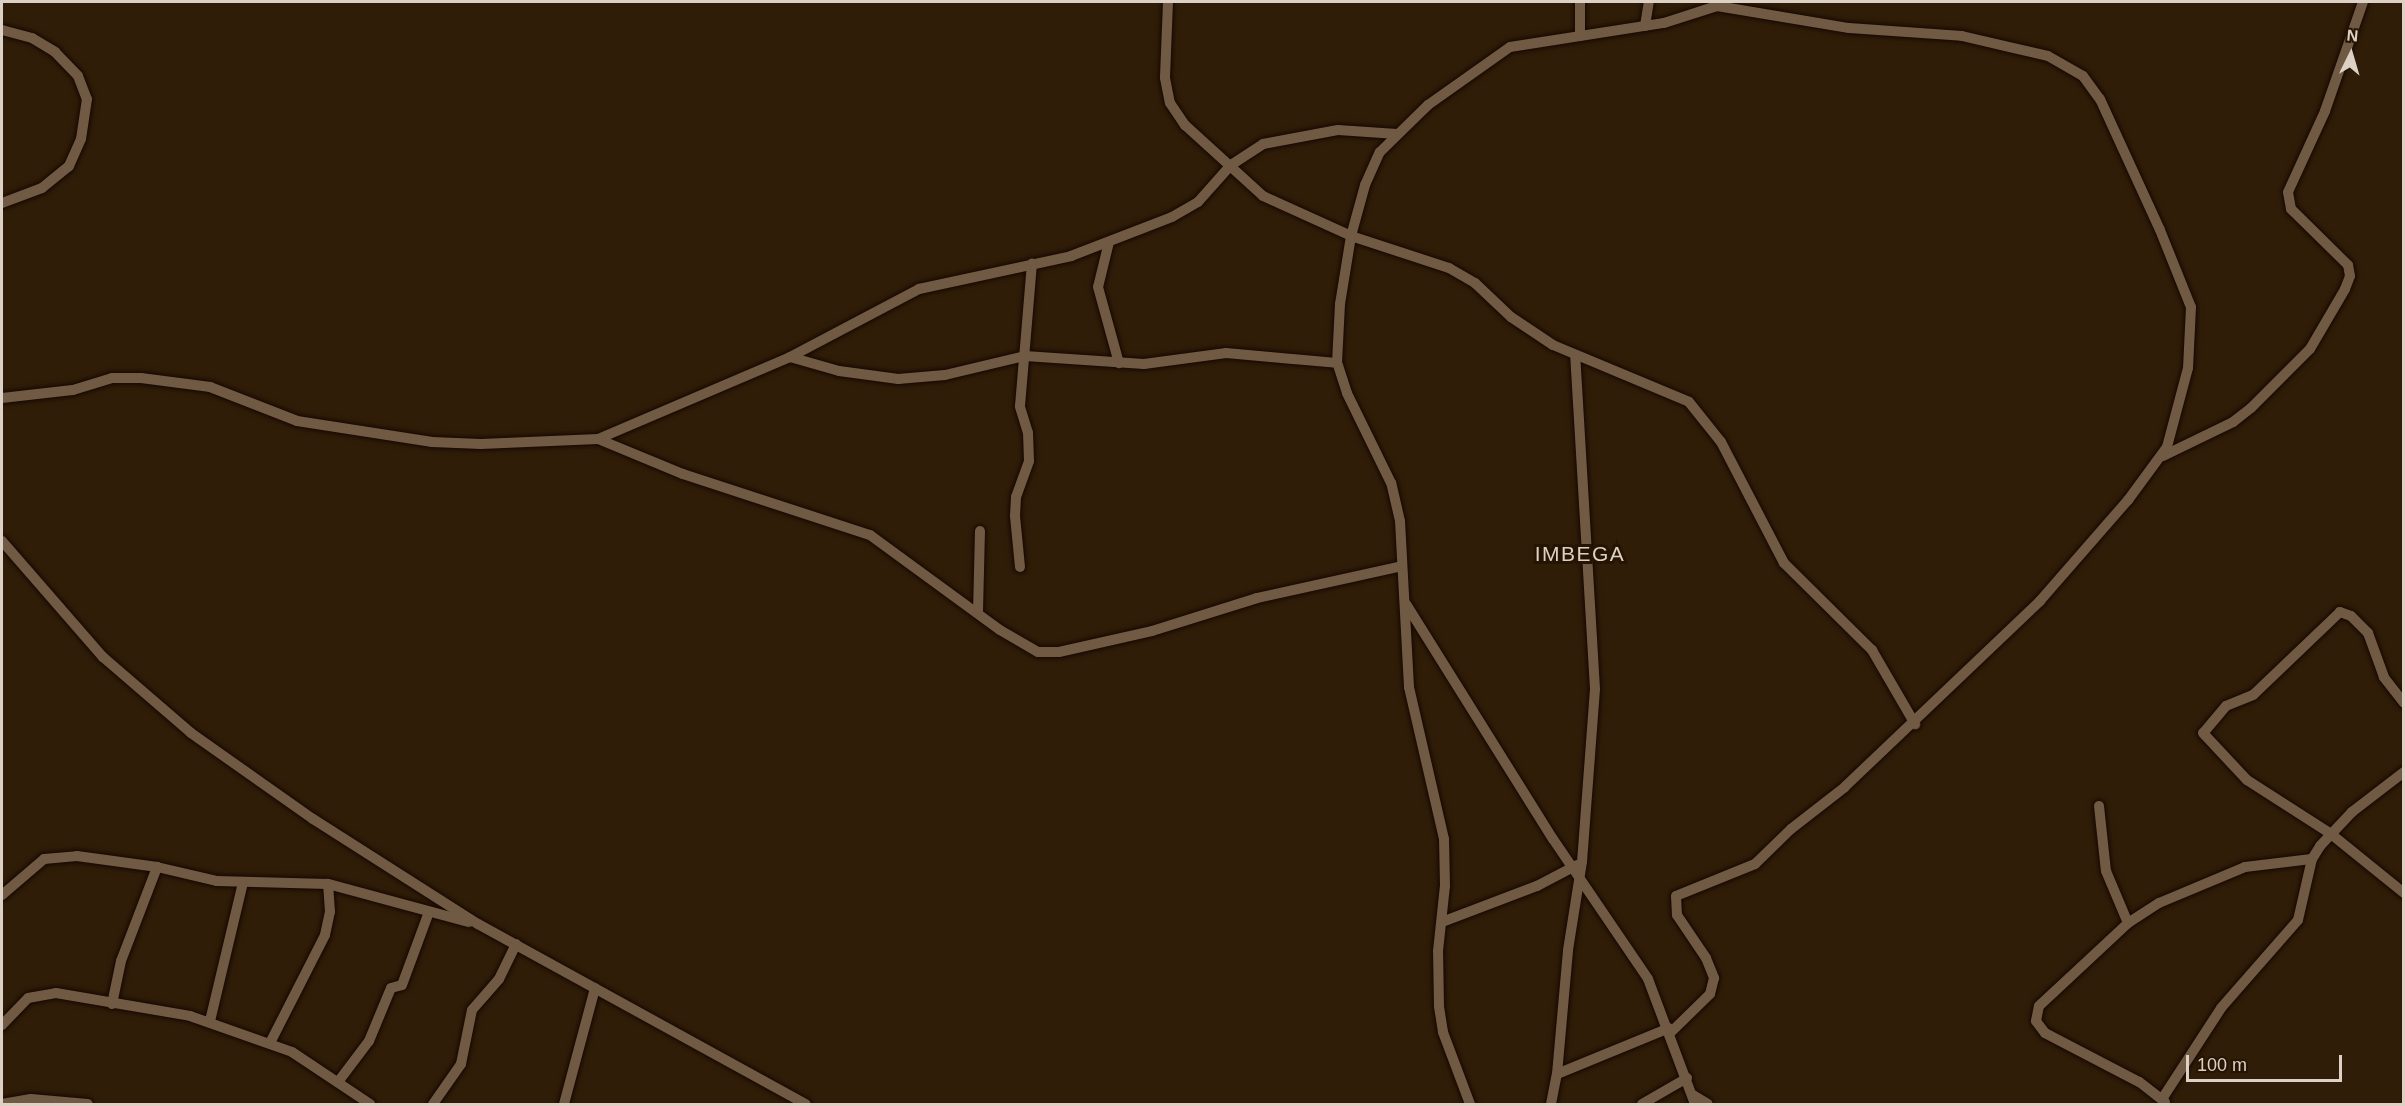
<!DOCTYPE html>
<html>
<head>
<meta charset="utf-8">
<style>
	body { margin:0 }
	#map { position:relative; width:2405px; height:1106px; overflow:hidden; background:#2f1d08; font-family:Helvetica,sans-serif }
	div>[style] { position:absolute }
	[style*='--x'] { left:calc(var(--x)*1px); top:calc(var(--y)*1px); width:calc(var(--w)*1px); rotate:calc(var(--a)*1deg) }
	.roads { filter:drop-shadow(0 0 2px #170700) drop-shadow(0 0 2px #170700) }
	.street>* { height:10px; margin:-5px; padding:0 5px; transform-origin:5px; border-radius:5px; background:#705a44 }
	span { translate:-50% -50%; white-space:nowrap; text-align:center; line-height:1.15; -webkit-text-stroke:6px #251401; paint-order:stroke }
	.quarter-label { font-size:21px; color:#ddd1c5; letter-spacing:1.5px }
	.frame { position:absolute; inset:0; border:3px solid #ddd1c5; pointer-events:none }
	.north { position:absolute; left:2321px; top:24px; width:60px; height:60px; -webkit-text-stroke:4px #251401; paint-order:stroke; rotate:5deg; font-size:16px; font-weight:700; line-height:24px; text-align:center; color:#ddd1c5 }
	.north::after { content:''; display:block; margin:auto; width:21px; height:27px; background:#ddd1c5; clip-path:polygon(50% 0,100% 100%,50% 72%,0 100%) }
	.scale { position:absolute; left:2186px; top:1055px; width:156px; height:27px; box-sizing:border-box; border:3px solid #ddd1c5; border-top:0; padding-left:8px; font-size:18px; line-height:21px; white-space:nowrap; color:#ddd1c5; -webkit-text-stroke:4px #251401; paint-order:stroke }
</style>
</head>
<body>
<div id="map">
	<div class="roads">
		<div class="street">
			<i style="--x:1168;--y:2;--w:76;--a:92.3"></i>
			<i style="--x:1165;--y:78;--w:25;--a:79"></i>
			<i style="--x:1170;--y:103;--w:27;--a:56"></i>
			<i style="--x:1185;--y:125;--w:105;--a:42.3"></i>
			<i style="--x:1263;--y:196;--w:97;--a:24.4"></i>
			<i style="--x:1351;--y:236;--w:103;--a:18.1"></i>
			<i style="--x:1449;--y:268;--w:30;--a:30"></i>
			<i style="--x:1475;--y:283;--w:50;--a:43.4"></i>
			<i style="--x:1511;--y:317;--w:50;--a:33.7"></i>
			<i style="--x:1553;--y:345;--w:147;--a:22.7"></i>
			<i style="--x:1689;--y:402;--w:51;--a:51.3"></i>
			<i style="--x:1721;--y:442;--w:136;--a:62.5"></i>
			<i style="--x:1784;--y:563;--w:124;--a:44.7"></i>
			<i style="--x:1872;--y:650;--w:86;--a:59.8"></i>
			<i style="--x:1645;--y:26;--w:24;--a:-81"></i>
			<i style="--x:2;--y:30;--w:31;--a:15"></i>
			<i style="--x:32;--y:38;--w:27;--a:31"></i>
			<i style="--x:55;--y:52;--w:33;--a:46"></i>
			<i style="--x:78;--y:76;--w:25;--a:69"></i>
			<i style="--x:87;--y:99;--w:40;--a:98.5"></i>
			<i style="--x:81;--y:139;--w:30;--a:114"></i>
			<i style="--x:69;--y:166;--w:35;--a:141"></i>
			<i style="--x:42;--y:188;--w:43;--a:159.4"></i>
			<i style="--x:1580;--y:36;--w:34;--a:-90"></i>
			<i style="--x:1109;--y:242;--w:46;--a:103.7"></i>
			<i style="--x:1098;--y:287;--w:79;--a:74.6"></i>
			<i style="--x:790;--y:357;--w:51;--a:15.9"></i>
			<i style="--x:839;--y:371;--w:60;--a:7.7"></i>
			<i style="--x:898;--y:379;--w:47;--a:-4.9"></i>
			<i style="--x:945;--y:375;--w:82;--a:-13.4"></i>
			<i style="--x:1025;--y:356;--w:119;--a:3.8"></i>
			<i style="--x:1144;--y:364;--w:83;--a:-7.6"></i>
			<i style="--x:1226;--y:353;--w:111;--a:5.1"></i>
			<i style="--x:2;--y:398;--w:71;--a:-6.4"></i>
			<i style="--x:73;--y:390;--w:41;--a:-17.1"></i>
			<i style="--x:112;--y:378;--w:29;--a:0"></i>
			<i style="--x:141;--y:378;--w:70;--a:7.4"></i>
			<i style="--x:210;--y:387;--w:93;--a:21.3"></i>
			<i style="--x:297;--y:421;--w:137;--a:8.8"></i>
			<i style="--x:432;--y:442;--w:49;--a:2.3"></i>
			<i style="--x:481;--y:444;--w:117;--a:-2.4"></i>
			<i style="--x:598;--y:439;--w:92;--a:22.4"></i>
			<i style="--x:683;--y:474;--w:197;--a:18.1"></i>
			<i style="--x:870;--y:535;--w:161;--a:36.2"></i>
			<i style="--x:1000;--y:630;--w:44;--a:30.1"></i>
			<i style="--x:1038;--y:652;--w:21;--a:0"></i>
			<i style="--x:1059;--y:652;--w:95;--a:-12.7"></i>
			<i style="--x:1152;--y:631;--w:110;--a:-17.4"></i>
			<i style="--x:1257;--y:598;--w:148;--a:-12.4"></i>
			<i style="--x:598;--y:439;--w:209;--a:-23.1"></i>
			<i style="--x:790;--y:357;--w:146;--a:-27.8"></i>
			<i style="--x:919;--y:289;--w:156;--a:-12.2"></i>
			<i style="--x:1071;--y:256;--w:108;--a:-21.1"></i>
			<i style="--x:1172;--y:217;--w:30;--a:-30"></i>
			<i style="--x:1198;--y:202;--w:50;--a:-48.3"></i>
			<i style="--x:1231;--y:165;--w:38;--a:-33"></i>
			<i style="--x:1263;--y:144;--w:76;--a:-10.6"></i>
			<i style="--x:1338;--y:130;--w:59;--a:3.9"></i>
			<i style="--x:2163;--y:456;--w:78;--a:-25.9"></i>
			<i style="--x:2233;--y:422;--w:23;--a:-38"></i>
			<i style="--x:2251;--y:408;--w:83;--a:-45"></i>
			<i style="--x:2310;--y:349;--w:69;--a:-59.7"></i>
			<i style="--x:2345;--y:289;--w:14;--a:-69"></i>
			<i style="--x:2350;--y:276;--w:11;--a:-100"></i>
			<i style="--x:2348;--y:265;--w:80;--a:-135.5"></i>
			<i style="--x:2291;--y:209;--w:17;--a:-100"></i>
			<i style="--x:2288;--y:192;--w:89;--a:-65.4"></i>
			<i style="--x:2325;--y:111;--w:115;--a:-70.8"></i>
			<i style="--x:2;--y:541;--w:154;--a:49"></i>
			<i style="--x:103;--y:657;--w:116;--a:40.8"></i>
			<i style="--x:191;--y:733;--w:149;--a:35.2"></i>
			<i style="--x:313;--y:819;--w:196;--a:32.5"></i>
			<i style="--x:478;--y:924;--w:374;--a:28.8"></i>
			<i style="--x:1020;--y:567;--w:51;--a:-95.6"></i>
			<i style="--x:1015;--y:516;--w:19;--a:-87"></i>
			<i style="--x:1016;--y:497;--w:38;--a:-70"></i>
			<i style="--x:1029;--y:461;--w:28;--a:-92"></i>
			<i style="--x:1028;--y:433;--w:28;--a:-107"></i>
			<i style="--x:1020;--y:406;--w:143;--a:-85.2"></i>
			<i style="--x:1406;--y:604;--w:277;--a:58"></i>
			<i style="--x:1553;--y:839;--w:169;--a:55.8"></i>
			<i style="--x:1648;--y:979;--w:134;--a:69.4"></i>
			<i style="--x:978;--y:612;--w:81;--a:-88.6"></i>
			<i style="--x:2404;--y:703;--w:33;--a:-128"></i>
			<i style="--x:2384;--y:677;--w:47;--a:-110"></i>
			<i style="--x:2368;--y:633;--w:24;--a:-135"></i>
			<i style="--x:2351;--y:616;--w:12;--a:-160"></i>
			<i style="--x:2340;--y:612;--w:120;--a:136.3"></i>
			<i style="--x:2253;--y:695;--w:29;--a:158"></i>
			<i style="--x:2226;--y:706;--w:35;--a:130"></i>
			<i style="--x:2203;--y:733;--w:64;--a:46.9"></i>
			<i style="--x:2247;--y:780;--w:100;--a:32.7"></i>
			<i style="--x:2331;--y:834;--w:94;--a:38.9"></i>
			<i style="--x:2099;--y:806;--w:65;--a:83.9"></i>
			<i style="--x:2106;--y:871;--w:56;--a:67.1"></i>
			<i style="--x:2;--y:895;--w:55;--a:-40.6"></i>
			<i style="--x:44;--y:859;--w:33;--a:-5"></i>
			<i style="--x:77;--y:856;--w:81;--a:7.8"></i>
			<i style="--x:157;--y:867;--w:62;--a:13.1"></i>
			<i style="--x:217;--y:881;--w:111;--a:1.5"></i>
			<i style="--x:328;--y:884;--w:146;--a:15.1"></i>
			<i style="--x:1442;--y:922;--w:102;--a:-20.8"></i>
			<i style="--x:1537;--y:886;--w:45;--a:-27.7"></i>
			<i style="--x:112;--y:1004;--w:44;--a:-78.2"></i>
			<i style="--x:121;--y:961;--w:101;--a:-69"></i>
			<i style="--x:210;--y:1021;--w:142;--a:-76.6"></i>
			<i style="--x:2;--y:1025;--w:37;--a:-46"></i>
			<i style="--x:28;--y:998;--w:28;--a:-10"></i>
			<i style="--x:56;--y:993;--w:136;--a:9.7"></i>
			<i style="--x:190;--y:1016;--w:108;--a:19.4"></i>
			<i style="--x:292;--y:1052;--w:94;--a:33.7"></i>
			<i style="--x:270;--y:1043;--w:121;--a:-63"></i>
			<i style="--x:325;--y:935;--w:24;--a:-78"></i>
			<i style="--x:330;--y:912;--w:28;--a:-94"></i>
			<i style="--x:1557;--y:1074;--w:124;--a:-84.9"></i>
			<i style="--x:1568;--y:950;--w:89;--a:-81"></i>
			<i style="--x:1582;--y:862;--w:173;--a:-85.7"></i>
			<i style="--x:1595;--y:689;--w:333;--a:-93.4"></i>
			<i style="--x:338;--y:1082;--w:51;--a:-52.9"></i>
			<i style="--x:369;--y:1041;--w:57;--a:-67.5"></i>
			<i style="--x:391;--y:988;--w:11;--a:-15"></i>
			<i style="--x:402;--y:985;--w:78;--a:-69.7"></i>
			<i style="--x:1693;--y:1095;--w:17;--a:31"></i>
			<i style="--x:2162;--y:1099;--w:108;--a:-57"></i>
			<i style="--x:2221;--y:1008;--w:117;--a:-48.8"></i>
			<i style="--x:2298;--y:920;--w:63;--a:-77.1"></i>
			<i style="--x:2312;--y:859;--w:15;--a:-58"></i>
			<i style="--x:2320;--y:846;--w:47;--a:-46.7"></i>
			<i style="--x:2352;--y:812;--w:66;--a:-37.6"></i>
			<i style="--x:2165;--y:1102;--w:33;--a:-142"></i>
			<i style="--x:2139;--y:1082;--w:106;--a:-152.5"></i>
			<i style="--x:2045;--y:1033;--w:15;--a:-127"></i>
			<i style="--x:2036;--y:1021;--w:15;--a:-79"></i>
			<i style="--x:2039;--y:1006;--w:122;--a:-43"></i>
			<i style="--x:2128;--y:923;--w:37;--a:-33"></i>
			<i style="--x:2159;--y:903;--w:93;--a:-22.7"></i>
			<i style="--x:2245;--y:867;--w:67;--a:-6.8"></i>
			<i style="--x:2;--y:1104;--w:29;--a:-10"></i>
			<i style="--x:31;--y:1099;--w:57;--a:5"></i>
			<i style="--x:433;--y:1104;--w:49;--a:-55"></i>
			<i style="--x:461;--y:1064;--w:55;--a:-78.5"></i>
			<i style="--x:472;--y:1010;--w:41;--a:-48.9"></i>
			<i style="--x:499;--y:979;--w:39;--a:-64"></i>
			<i style="--x:564;--y:1104;--w:120;--a:-75"></i>
			<i style="--x:1470;--y:1104;--w:77;--a:-110.6"></i>
			<i style="--x:1443;--y:1032;--w:26;--a:-99"></i>
			<i style="--x:1439;--y:1006;--w:55;--a:-91"></i>
			<i style="--x:1438;--y:951;--w:65;--a:-83.9"></i>
			<i style="--x:1445;--y:886;--w:47;--a:-91.2"></i>
			<i style="--x:1444;--y:839;--w:156;--a:-103"></i>
			<i style="--x:1409;--y:687;--w:166;--a:-93.1"></i>
			<i style="--x:1400;--y:521;--w:39;--a:-103"></i>
			<i style="--x:1391;--y:483;--w:100;--a:-116.1"></i>
			<i style="--x:1347;--y:393;--w:32;--a:-108"></i>
			<i style="--x:1337;--y:363;--w:59;--a:-87.1"></i>
			<i style="--x:1340;--y:304;--w:69;--a:-80.8"></i>
			<i style="--x:1351;--y:236;--w:53;--a:-74.6"></i>
			<i style="--x:1365;--y:185;--w:36;--a:-66"></i>
			<i style="--x:1380;--y:152;--w:67;--a:-44.4"></i>
			<i style="--x:1428;--y:105;--w:100;--a:-35.3"></i>
			<i style="--x:1510;--y:47;--w:156;--a:-8.9"></i>
			<i style="--x:1664;--y:23;--w:56;--a:-17.8"></i>
			<i style="--x:1717;--y:6;--w:134;--a:9.5"></i>
			<i style="--x:1849;--y:28;--w:113;--a:4"></i>
			<i style="--x:1962;--y:36;--w:88;--a:13.1"></i>
			<i style="--x:2048;--y:56;--w:40;--a:29.7"></i>
			<i style="--x:2083;--y:76;--w:29;--a:54"></i>
			<i style="--x:2100;--y:99;--w:144;--a:65.4"></i>
			<i style="--x:2160;--y:230;--w:83;--a:68.1"></i>
			<i style="--x:2191;--y:307;--w:61;--a:92.8"></i>
			<i style="--x:2188;--y:368;--w:82;--a:104.9"></i>
			<i style="--x:2167;--y:447;--w:66;--a:126.3"></i>
			<i style="--x:2128;--y:500;--w:134;--a:131.1"></i>
			<i style="--x:2040;--y:601;--w:269;--a:136.4"></i>
			<i style="--x:1845;--y:787;--w:68;--a:142.1"></i>
			<i style="--x:1791;--y:829;--w:50;--a:135.8"></i>
			<i style="--x:1755;--y:864;--w:85;--a:157.9"></i>
			<i style="--x:1676;--y:896;--w:19;--a:87"></i>
			<i style="--x:1677;--y:915;--w:52;--a:56"></i>
			<i style="--x:1706;--y:958;--w:22;--a:68"></i>
			<i style="--x:1714;--y:978;--w:16;--a:104"></i>
			<i style="--x:1710;--y:994;--w:54;--a:135.7"></i>
			<i style="--x:1551;--y:1104;--w:31;--a:-79"></i>
			<i style="--x:1557;--y:1074;--w:121;--a:-22.3"></i>
			<i style="--x:1642;--y:1104;--w:52;--a:-30"></i>
		</div>
	</div>
	<div class="quarter-label">
		<span style="left:1580px;top:554px">IMBEGA</span>
	</div>
	<div class="frame"></div>
	<div class="north">N</div>
	<div class="scale">100 m</div>
</div>
</body>
</html>
